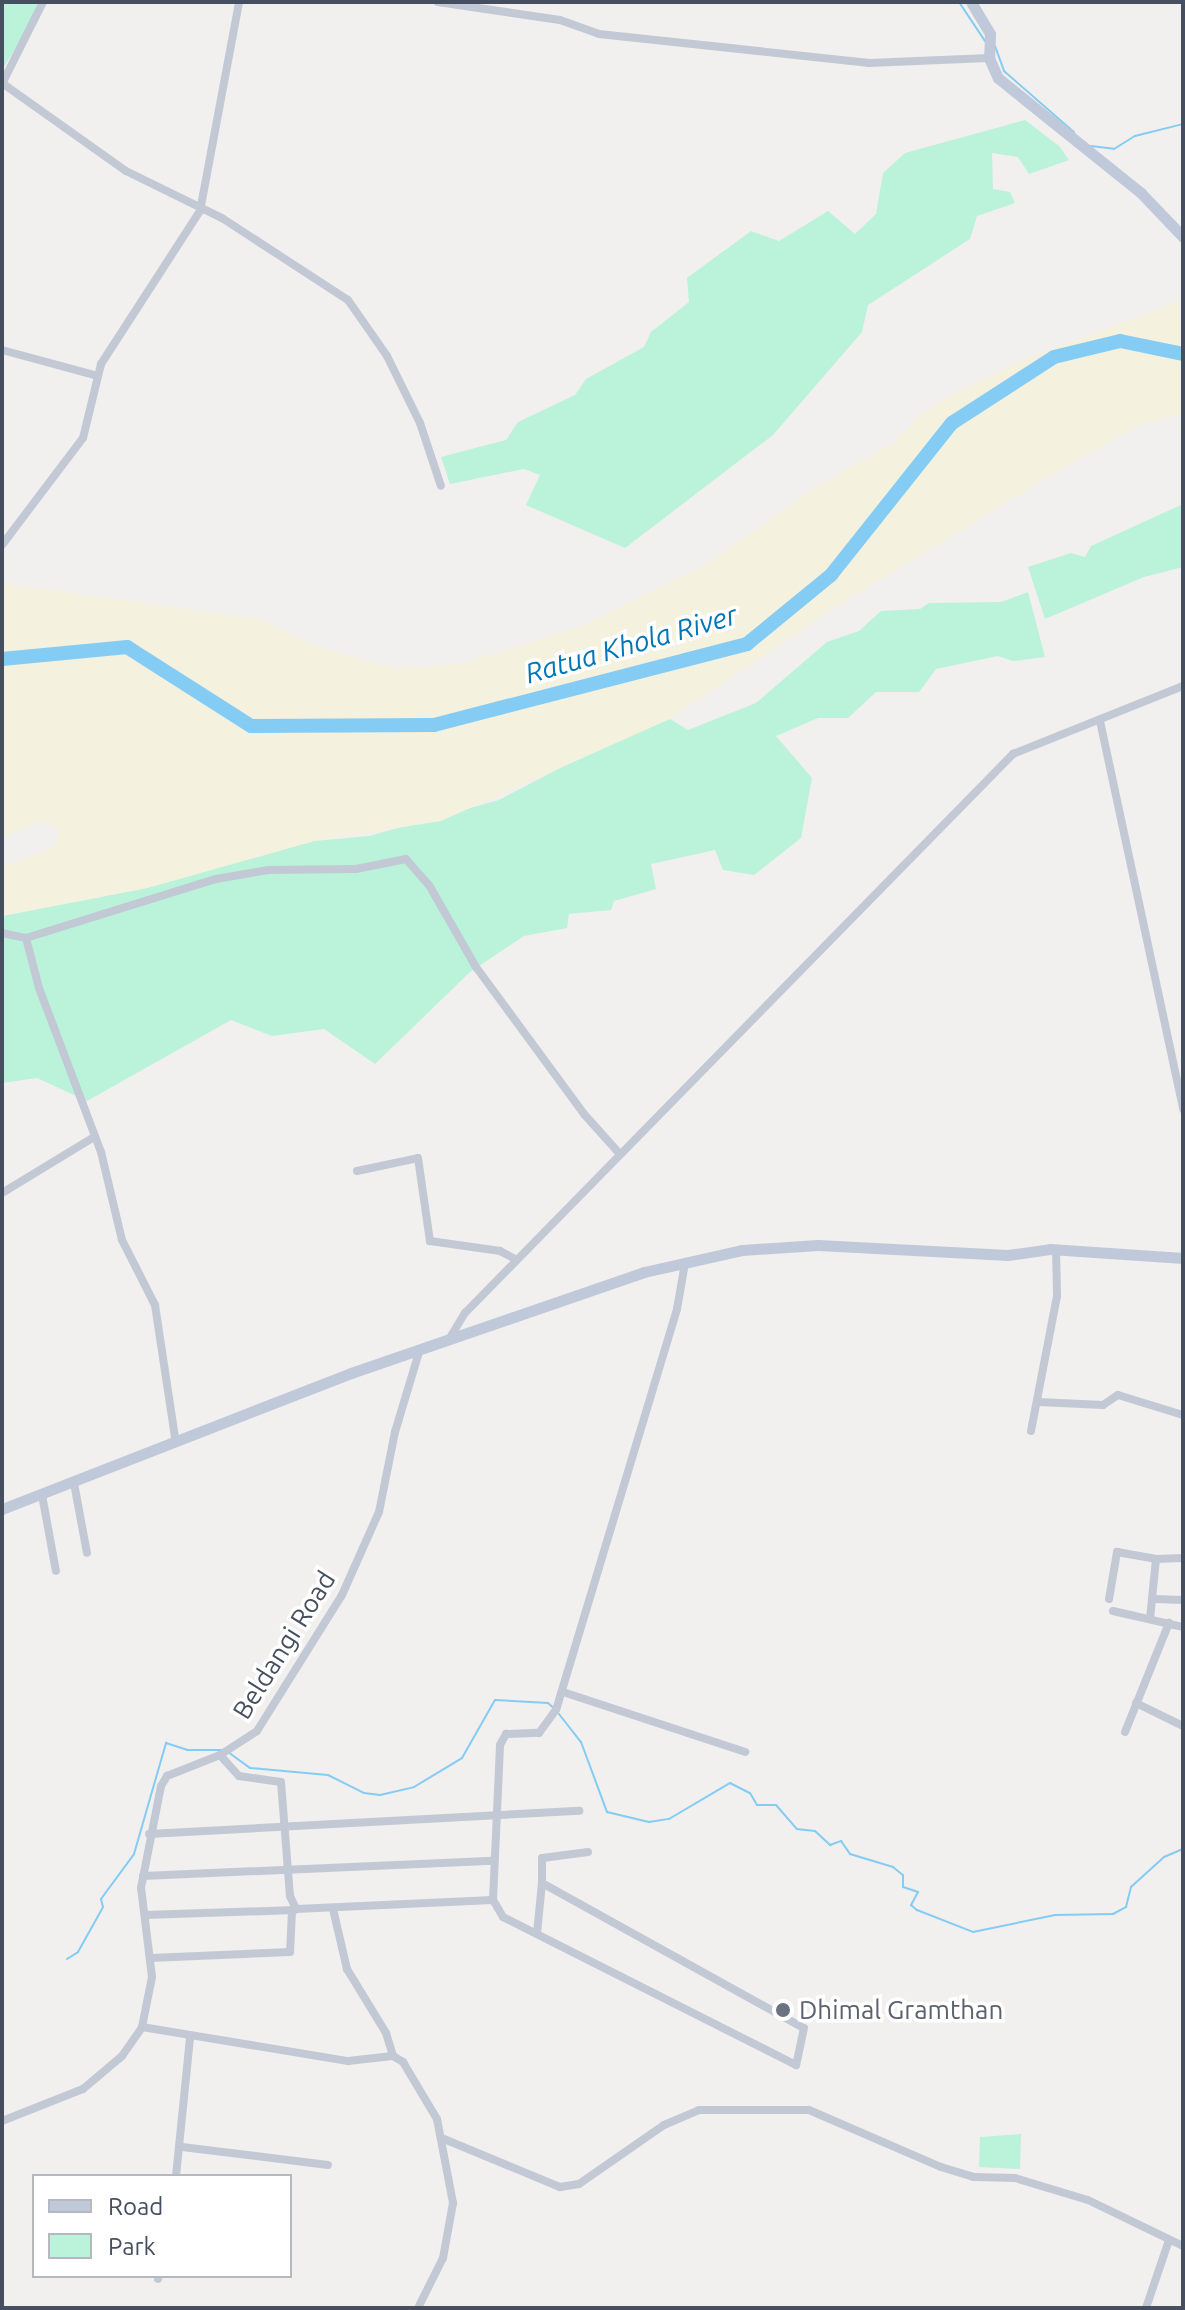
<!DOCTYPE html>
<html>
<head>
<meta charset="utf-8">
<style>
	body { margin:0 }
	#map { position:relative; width:1185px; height:2310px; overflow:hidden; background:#f2efef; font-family:Ubuntu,sans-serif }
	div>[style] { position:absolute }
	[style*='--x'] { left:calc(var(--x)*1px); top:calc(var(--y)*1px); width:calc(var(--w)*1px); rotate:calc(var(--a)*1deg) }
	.green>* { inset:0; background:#baf3d9 }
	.sand>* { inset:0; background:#f4f1df }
	.stream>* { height:2px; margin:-1px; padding:0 1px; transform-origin:1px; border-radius:1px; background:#84ccf4 }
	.river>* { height:14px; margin:-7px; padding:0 7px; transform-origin:7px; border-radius:7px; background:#84ccf4 }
	.street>* { height:8px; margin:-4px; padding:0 4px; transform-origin:4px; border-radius:4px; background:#c2c9d5 }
	.secondary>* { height:11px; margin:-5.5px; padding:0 5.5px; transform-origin:5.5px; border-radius:5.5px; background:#c0c9da }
	.dots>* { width:22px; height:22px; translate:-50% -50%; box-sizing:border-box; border:4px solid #fff; border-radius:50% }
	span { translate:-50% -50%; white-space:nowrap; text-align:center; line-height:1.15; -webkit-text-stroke:7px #fff; paint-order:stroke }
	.street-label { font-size:26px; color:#464f5f }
	.worship-label { font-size:26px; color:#5b616d }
	.left { translate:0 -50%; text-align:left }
	.water-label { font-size:28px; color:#0076b7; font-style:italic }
	.frame { position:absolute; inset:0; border:4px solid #464f5f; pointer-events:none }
	.legend { position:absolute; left:32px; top:2174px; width:260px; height:104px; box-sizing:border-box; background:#fff; border:2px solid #b5b9bf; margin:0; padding:10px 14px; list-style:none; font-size:24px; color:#464f5f }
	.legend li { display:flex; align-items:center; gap:16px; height:40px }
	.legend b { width:40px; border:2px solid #b5b9bf }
</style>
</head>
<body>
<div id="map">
	<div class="green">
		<i style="clip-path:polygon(2px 2px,38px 2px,27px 31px,2px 70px)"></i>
		<i style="clip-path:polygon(1025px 120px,1059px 146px,1069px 160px,1029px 174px,1018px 157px,992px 153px,993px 189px,1010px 192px,1015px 203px,977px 216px,970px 239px,868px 305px,862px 332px,773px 435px,625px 548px,526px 505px,540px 475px,524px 469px,450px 484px,441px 457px,506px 440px,518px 422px,575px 395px,586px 379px,644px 347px,651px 332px,689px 302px,687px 278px,751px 231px,779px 241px,828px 211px,855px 234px,876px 214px,883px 173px,905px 153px)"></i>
		<i style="clip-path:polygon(1183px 504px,1183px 567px,1144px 577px,1045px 619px,1028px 567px,1071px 553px,1085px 557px,1091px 546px)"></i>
		<i style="clip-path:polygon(1028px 592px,1045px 657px,1013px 661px,998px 656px,936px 669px,919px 692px,876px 692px,848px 718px,818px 718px,776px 736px,812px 778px,801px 838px,754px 875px,723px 870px,715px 850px,651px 864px,656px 889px,614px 901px,611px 910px,569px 914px,567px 928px,524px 936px,470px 972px,375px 1064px,324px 1029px,272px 1036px,231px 1020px,87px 1101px,37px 1078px,2px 1083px,2px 916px,147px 888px,314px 841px,369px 836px,499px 800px,604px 745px,670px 719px,688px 730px,756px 703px,827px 642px,859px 631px,881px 611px,920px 609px,929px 603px,1001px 602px)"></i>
		<i style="clip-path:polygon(1021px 2134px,1020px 2169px,979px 2167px,980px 2137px)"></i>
	</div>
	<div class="sand">
		<i style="clip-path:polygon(1183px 300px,1183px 414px,1141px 425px,1066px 466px,838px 606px,670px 719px,441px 821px,314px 841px,147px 888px,2px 916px,2px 865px,42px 853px,57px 843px,59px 830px,48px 823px,35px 823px,2px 839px,2px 583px,260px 619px,321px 648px,398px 669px,463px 663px,577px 628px,705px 565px,814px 488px,893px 443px,921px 414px,957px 392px,1022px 360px)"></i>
	</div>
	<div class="stream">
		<i style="--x:959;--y:2;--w:47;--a:56.3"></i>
		<i style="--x:995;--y:46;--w:27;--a:70"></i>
		<i style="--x:1004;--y:71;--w:93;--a:41.1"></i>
		<i style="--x:1091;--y:146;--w:23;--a:7"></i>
		<i style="--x:1114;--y:149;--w:25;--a:-32"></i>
		<i style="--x:1135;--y:136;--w:49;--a:-14"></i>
		<i style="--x:559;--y:1714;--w:36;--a:52"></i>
		<i style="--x:581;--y:1742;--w:75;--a:69.6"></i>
		<i style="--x:607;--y:1812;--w:43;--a:13.4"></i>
		<i style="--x:649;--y:1822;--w:20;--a:-9"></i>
		<i style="--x:669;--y:1819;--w:71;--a:-30.5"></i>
		<i style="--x:730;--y:1783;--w:22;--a:27"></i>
		<i style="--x:750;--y:1793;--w:14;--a:60"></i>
		<i style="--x:757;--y:1805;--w:19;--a:0"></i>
		<i style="--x:776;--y:1805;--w:32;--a:49"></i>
		<i style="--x:797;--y:1829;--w:18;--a:6"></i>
		<i style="--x:815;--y:1831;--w:21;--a:43"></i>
		<i style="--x:830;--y:1845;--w:12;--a:-20"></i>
		<i style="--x:841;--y:1841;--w:16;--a:55"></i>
		<i style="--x:850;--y:1854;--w:45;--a:16.8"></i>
		<i style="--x:893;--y:1867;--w:13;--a:39"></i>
		<i style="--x:903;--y:1875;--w:12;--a:90"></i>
		<i style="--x:903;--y:1887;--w:16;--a:18"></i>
		<i style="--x:918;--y:1892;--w:15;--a:118"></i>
		<i style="--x:911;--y:1905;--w:8;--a:40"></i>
		<i style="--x:917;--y:1910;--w:60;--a:21.4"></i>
		<i style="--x:973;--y:1932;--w:84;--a:-11.7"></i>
		<i style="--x:1055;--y:1915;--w:58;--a:-1"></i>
		<i style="--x:1113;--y:1914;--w:15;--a:-28"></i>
		<i style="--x:1126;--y:1907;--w:21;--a:-76"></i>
		<i style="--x:1131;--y:1887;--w:45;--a:-42.3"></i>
		<i style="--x:1164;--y:1857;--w:21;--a:-23"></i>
		<i style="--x:228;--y:1752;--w:27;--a:36"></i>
		<i style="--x:250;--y:1768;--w:78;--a:5.1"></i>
		<i style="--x:328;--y:1775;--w:40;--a:26.6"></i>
		<i style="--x:364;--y:1793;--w:16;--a:7"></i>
		<i style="--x:380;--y:1795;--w:35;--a:-13"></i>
		<i style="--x:414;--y:1787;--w:56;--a:-31.1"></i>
		<i style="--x:462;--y:1758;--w:67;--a:-60.4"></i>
		<i style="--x:495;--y:1700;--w:53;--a:3.2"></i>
		<i style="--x:548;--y:1703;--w:9;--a:41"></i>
		<i style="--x:67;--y:1959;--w:13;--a:-32"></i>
		<i style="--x:78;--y:1952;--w:51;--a:-60.9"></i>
		<i style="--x:103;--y:1907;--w:8;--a:-104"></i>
		<i style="--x:101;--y:1899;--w:56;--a:-53.7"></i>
		<i style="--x:134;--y:1854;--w:116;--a:-73.9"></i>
		<i style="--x:166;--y:1743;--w:22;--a:18"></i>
		<i style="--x:187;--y:1750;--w:35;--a:0"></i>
	</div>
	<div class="river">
		<i style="--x:2;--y:659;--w:126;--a:-5.5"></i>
		<i style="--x:127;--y:647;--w:147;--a:32.5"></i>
		<i style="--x:251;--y:726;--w:183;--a:-0.3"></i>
		<i style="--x:434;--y:725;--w:323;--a:-14.5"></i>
		<i style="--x:747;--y:644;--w:109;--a:-39.4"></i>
		<i style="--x:831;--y:575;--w:194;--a:-51.5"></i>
		<i style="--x:952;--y:423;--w:121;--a:-32.9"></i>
		<i style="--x:1054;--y:357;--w:68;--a:-13.6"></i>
		<i style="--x:1120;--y:341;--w:64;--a:11.7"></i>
	</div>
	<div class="street">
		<i style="--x:438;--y:2;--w:123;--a:8.4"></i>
		<i style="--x:560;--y:20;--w:41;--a:19.7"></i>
		<i style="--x:599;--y:34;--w:272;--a:6.1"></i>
		<i style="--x:869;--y:63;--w:120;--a:-2.4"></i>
		<i style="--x:2;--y:83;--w:152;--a:35.4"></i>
		<i style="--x:126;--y:171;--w:107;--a:26.1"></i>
		<i style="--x:222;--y:218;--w:150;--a:33.1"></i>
		<i style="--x:348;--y:300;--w:68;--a:55.1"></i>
		<i style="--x:387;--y:356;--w:75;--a:63.8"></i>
		<i style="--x:420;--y:423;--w:66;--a:71.6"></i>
		<i style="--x:2;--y:84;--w:92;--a:-63.4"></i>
		<i style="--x:2;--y:350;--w:99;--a:15.2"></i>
		<i style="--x:2;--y:545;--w:134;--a:-52.9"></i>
		<i style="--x:83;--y:438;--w:76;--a:-76.3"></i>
		<i style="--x:101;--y:364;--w:182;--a:-57.1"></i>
		<i style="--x:200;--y:211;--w:213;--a:-79.4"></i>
		<i style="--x:1100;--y:721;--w:397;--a:77.9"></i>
		<i style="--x:2;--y:933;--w:25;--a:12"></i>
		<i style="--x:26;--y:938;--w:199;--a:-17.3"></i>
		<i style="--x:216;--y:879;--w:53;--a:-9.8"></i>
		<i style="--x:268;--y:870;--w:88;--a:-0.7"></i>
		<i style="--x:356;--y:869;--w:51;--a:-11.3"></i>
		<i style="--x:406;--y:859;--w:35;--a:49"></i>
		<i style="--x:429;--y:885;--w:95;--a:60.2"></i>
		<i style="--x:476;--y:967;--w:182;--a:53.7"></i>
		<i style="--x:584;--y:1114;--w:52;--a:48.1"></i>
		<i style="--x:26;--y:938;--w:52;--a:75.4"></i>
		<i style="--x:39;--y:988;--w:175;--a:69.3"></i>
		<i style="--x:101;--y:1152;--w:90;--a:76.6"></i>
		<i style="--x:122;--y:1240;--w:73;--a:63.1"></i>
		<i style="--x:155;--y:1305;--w:134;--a:81.4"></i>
		<i style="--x:357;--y:1171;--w:62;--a:-12"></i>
		<i style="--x:418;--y:1158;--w:84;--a:81.8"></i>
		<i style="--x:430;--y:1241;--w:71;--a:8.1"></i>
		<i style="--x:500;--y:1251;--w:19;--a:28"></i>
		<i style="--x:2;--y:1193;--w:108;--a:-31.3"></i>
		<i style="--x:448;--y:1341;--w:33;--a:-59"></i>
		<i style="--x:465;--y:1313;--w:783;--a:-45.57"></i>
		<i style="--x:1013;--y:754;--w:183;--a:-21.8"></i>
		<i style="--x:1038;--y:1402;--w:65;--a:2.6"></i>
		<i style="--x:1103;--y:1405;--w:18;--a:-34"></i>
		<i style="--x:1118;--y:1395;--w:68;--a:17.1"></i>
		<i style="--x:1031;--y:1431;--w:137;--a:-79.1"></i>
		<i style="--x:1057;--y:1296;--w:46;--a:-91.2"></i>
		<i style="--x:74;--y:1483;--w:71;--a:79.5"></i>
		<i style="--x:42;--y:1495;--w:77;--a:79.6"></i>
		<i style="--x:1109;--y:1599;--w:48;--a:-80.3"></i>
		<i style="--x:1117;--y:1552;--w:40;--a:10"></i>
		<i style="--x:1154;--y:1599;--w:29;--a:2"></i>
		<i style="--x:1113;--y:1611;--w:72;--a:12.9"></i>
		<i style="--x:1150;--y:1619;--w:60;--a:-84.3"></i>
		<i style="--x:1156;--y:1559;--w:27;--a:-2"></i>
		<i style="--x:563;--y:1692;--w:192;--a:18.2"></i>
		<i style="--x:1136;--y:1703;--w:52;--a:26.1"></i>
		<i style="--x:1125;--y:1732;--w:118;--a:-68"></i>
		<i style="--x:220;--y:1755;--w:28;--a:48"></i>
		<i style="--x:239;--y:1776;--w:42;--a:8.1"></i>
		<i style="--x:281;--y:1782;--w:114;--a:85.5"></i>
		<i style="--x:290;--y:1896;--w:14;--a:65"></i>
		<i style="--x:296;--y:1909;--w:197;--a:-2.6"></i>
		<i style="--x:149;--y:1834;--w:431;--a:-3.1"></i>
		<i style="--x:588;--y:1852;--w:46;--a:172.6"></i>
		<i style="--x:542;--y:1858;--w:25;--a:90"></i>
		<i style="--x:542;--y:1883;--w:299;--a:29"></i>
		<i style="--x:804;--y:2028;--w:38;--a:102"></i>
		<i style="--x:796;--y:2065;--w:328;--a:-153.2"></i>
		<i style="--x:503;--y:1917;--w:20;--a:-120"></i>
		<i style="--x:493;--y:1900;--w:155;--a:-87.4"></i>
		<i style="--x:500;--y:1745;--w:13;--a:-61"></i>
		<i style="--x:506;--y:1734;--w:33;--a:-2"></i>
		<i style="--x:539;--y:1733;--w:29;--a:-54"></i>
		<i style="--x:556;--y:1710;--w:419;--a:-73.2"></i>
		<i style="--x:677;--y:1309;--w:47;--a:-80.1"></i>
		<i style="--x:143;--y:1876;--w:350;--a:-2.5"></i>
		<i style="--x:333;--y:1909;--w:62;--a:76.9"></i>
		<i style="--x:347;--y:1969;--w:75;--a:58.6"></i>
		<i style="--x:386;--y:2033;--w:24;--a:73"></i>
		<i style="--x:145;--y:1915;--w:150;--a:-1.9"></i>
		<i style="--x:537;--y:1933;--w:50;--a:-84.3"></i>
		<i style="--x:151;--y:1958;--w:139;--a:-2.5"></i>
		<i style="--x:290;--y:1952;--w:41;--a:-87.2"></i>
		<i style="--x:142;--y:2027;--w:209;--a:9.4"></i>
		<i style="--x:348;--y:2061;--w:45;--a:-6.3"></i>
		<i style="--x:393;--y:2056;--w:12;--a:31"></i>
		<i style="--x:403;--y:2062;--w:66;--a:59.2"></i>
		<i style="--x:437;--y:2119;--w:86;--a:79.2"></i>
		<i style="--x:453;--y:2203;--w:56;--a:100.3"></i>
		<i style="--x:443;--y:2258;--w:56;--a:116.6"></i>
		<i style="--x:2;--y:2121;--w:87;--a:-21.6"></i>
		<i style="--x:83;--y:2089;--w:51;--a:-40.2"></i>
		<i style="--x:122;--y:2056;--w:35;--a:-55"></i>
		<i style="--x:142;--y:2027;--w:51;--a:-78.7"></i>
		<i style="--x:152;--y:1977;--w:90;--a:-97"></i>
		<i style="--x:141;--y:1888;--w:104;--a:-78.9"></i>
		<i style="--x:161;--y:1786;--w:12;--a:-59"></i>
		<i style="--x:167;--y:1776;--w:57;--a:-21.6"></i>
		<i style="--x:220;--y:1755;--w:44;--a:-33"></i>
		<i style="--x:257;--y:1731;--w:160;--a:-58"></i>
		<i style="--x:342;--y:1595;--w:91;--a:-66"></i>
		<i style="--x:379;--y:1512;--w:82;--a:-78.7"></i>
		<i style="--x:395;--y:1432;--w:84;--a:-73.3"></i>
		<i style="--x:444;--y:2139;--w:126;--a:22.5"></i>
		<i style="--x:560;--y:2187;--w:19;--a:-9"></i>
		<i style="--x:579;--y:2184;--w:103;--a:-34.8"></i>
		<i style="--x:664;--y:2125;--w:38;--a:-23"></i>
		<i style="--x:699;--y:2110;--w:110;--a:0"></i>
		<i style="--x:809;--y:2110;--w:144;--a:23.4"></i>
		<i style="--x:941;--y:2167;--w:34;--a:17"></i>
		<i style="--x:974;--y:2177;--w:41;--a:1.4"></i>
		<i style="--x:1015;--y:2178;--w:76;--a:16.8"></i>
		<i style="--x:1088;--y:2200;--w:106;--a:25.8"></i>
		<i style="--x:182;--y:2147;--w:147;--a:7"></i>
		<i style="--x:176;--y:2176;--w:140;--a:-84.2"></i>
		<i style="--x:158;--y:2279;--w:3;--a:-72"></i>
		<i style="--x:1146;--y:2308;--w:72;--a:-71.3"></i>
	</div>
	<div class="secondary">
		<i style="--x:971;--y:2;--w:37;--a:59"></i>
		<i style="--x:990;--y:34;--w:24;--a:92"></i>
		<i style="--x:989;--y:58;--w:22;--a:66"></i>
		<i style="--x:998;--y:78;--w:184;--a:38.8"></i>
		<i style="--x:1141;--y:193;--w:61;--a:46.3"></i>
		<i style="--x:2;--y:1509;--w:375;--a:-21.3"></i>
		<i style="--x:351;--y:1373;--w:310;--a:-19"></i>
		<i style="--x:644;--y:1272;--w:100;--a:-12.7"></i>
		<i style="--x:742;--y:1250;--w:76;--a:-3.8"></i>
		<i style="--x:818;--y:1245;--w:190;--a:3"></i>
		<i style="--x:1008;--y:1255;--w:42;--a:-8.1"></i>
		<i style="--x:1050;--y:1249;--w:133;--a:3.9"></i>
	</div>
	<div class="dots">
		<i style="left:783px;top:2010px;background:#6b7280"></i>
	</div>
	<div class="street-label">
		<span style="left:284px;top:1645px;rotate:-58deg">Beldangi Road</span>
	</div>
	<div class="worship-label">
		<span class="left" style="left:799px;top:2010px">Dhimal Gramthan</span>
	</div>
	<div class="water-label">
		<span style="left:631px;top:644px;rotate:-16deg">Ratua Khola River</span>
	</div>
	<div class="frame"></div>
	<ul class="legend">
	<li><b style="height:10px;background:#c0c9da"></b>Road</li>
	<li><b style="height:22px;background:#baf3d9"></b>Park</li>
	</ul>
</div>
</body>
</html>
